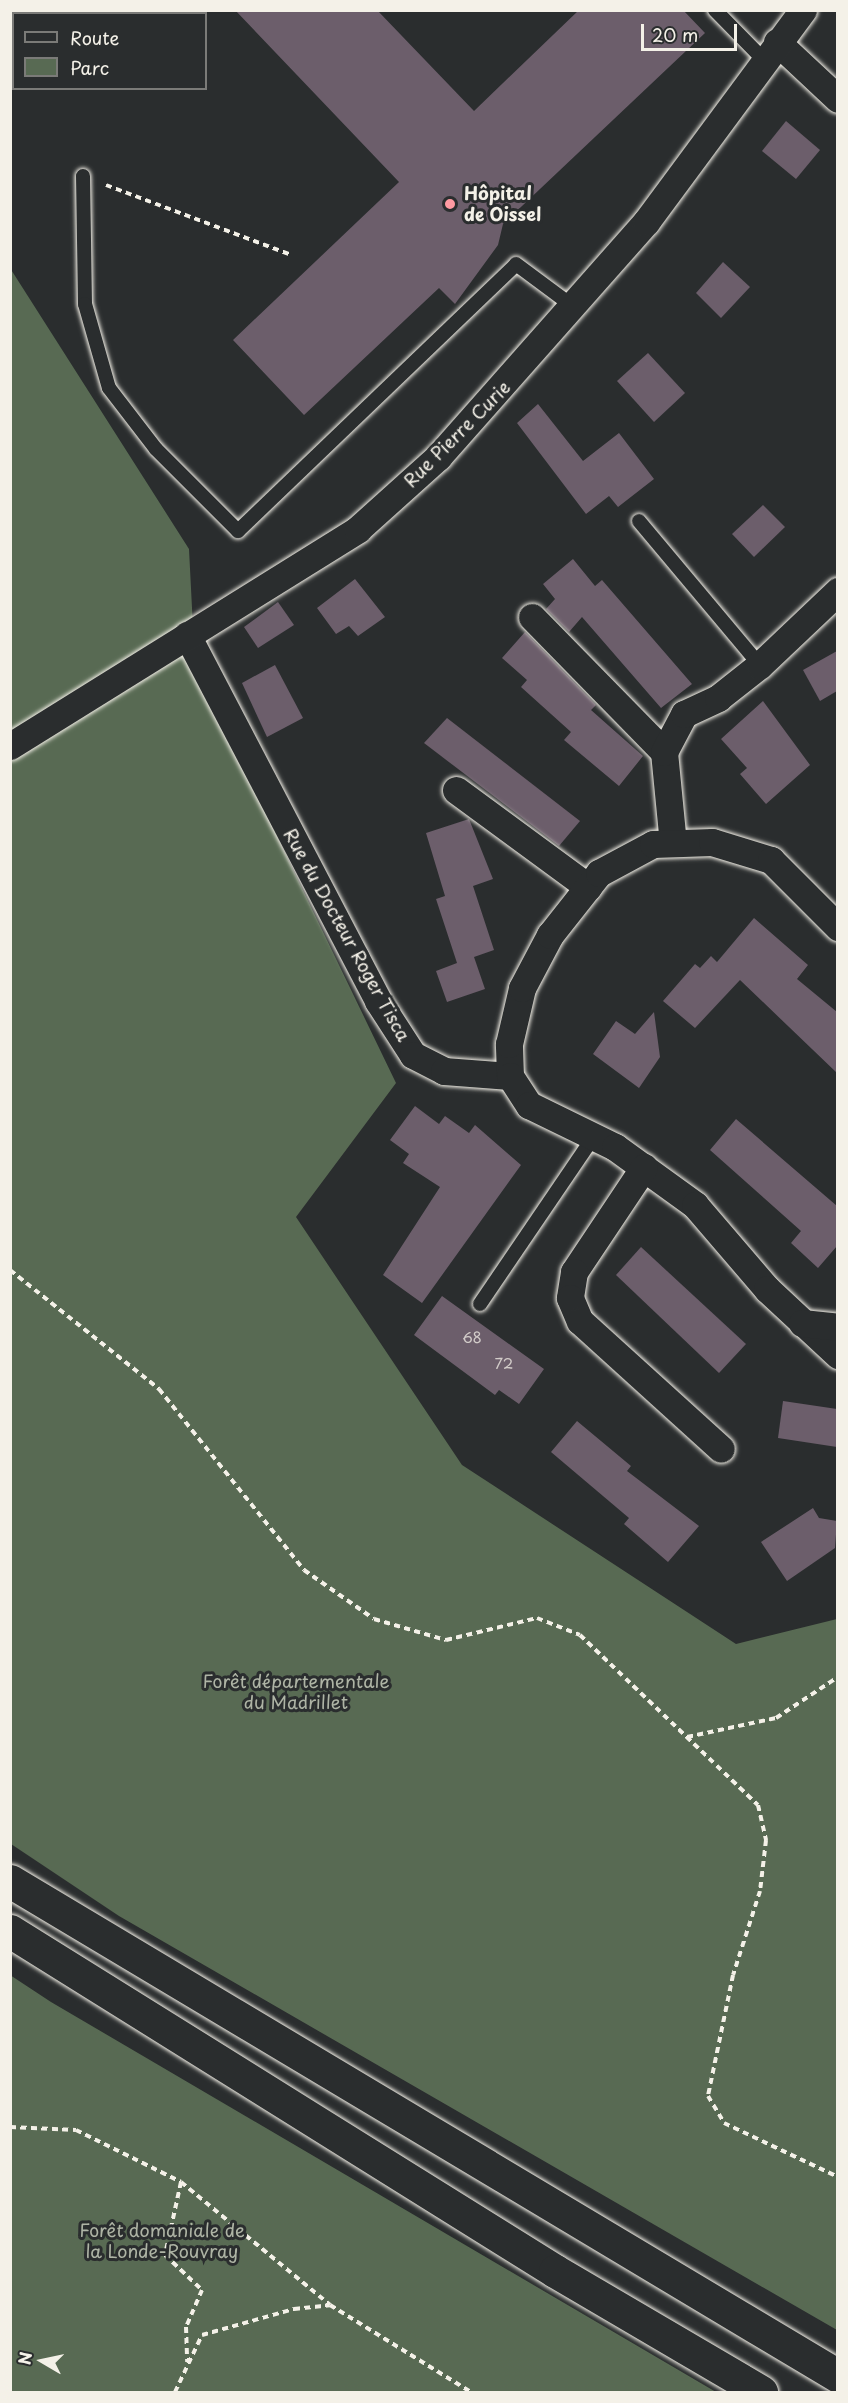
<!DOCTYPE html>
<html>
<head>
<meta charset="utf-8">
<style>
	body { margin:0 }
	#map { position:relative; width:848px; height:2403px; overflow:hidden; background:#2a2d2e; font-family:"Playpen Sans",sans-serif }
	div>[style] { position:absolute }
	[style*='--x'] { left:calc(var(--x)*1px); top:calc(var(--y)*1px); width:calc(var(--w)*1px); rotate:calc(var(--a)*1deg) }
	.green>* { inset:0; background:#586a53 }
	.building>* { inset:0; background:#6c5e6b }
	.path>* { height:4px; margin-top:-2px; transform-origin:0; background:repeating-linear-gradient(90deg,#f4f1e8 0 6px,transparent 0 10.5px) }
	.roads { filter:drop-shadow(0 0 2px #f4f1e8) drop-shadow(0 0 2px #f4f1e8) }
	.lane>* { height:14px; margin:-7px; padding:0 7px; transform-origin:7px; border-radius:7px; background:#2a2d2e }
	.street>* { height:27px; margin:-13.5px; padding:0 13.5px; transform-origin:13.5px; border-radius:13.5px; background:#2a2d2e }
	.highway>* { height:33px; margin:-16.5px; padding:0 16.5px; transform-origin:16.5px; border-radius:16.5px; background:#2a2d2e }
	.dots>* { width:16px; height:16px; translate:-50% -50%; box-sizing:border-box; border:3px solid #2a2d2e; border-radius:50% }
	span { translate:-50% -50%; white-space:nowrap; text-align:center; line-height:1.15; -webkit-text-stroke:6px #2a2d2e; paint-order:stroke }
	.number-label { font-size:15px; color:#d2ccc9 }
	.number-label span { -webkit-text-stroke-width:0 }
	.poi-label { font-size:18px; color:#f4f1e8; font-weight:700 }
	.left { translate:0 -50%; text-align:left }
	.street-label { font-size:18px; color:#f4f1e8 }
	.park-label { font-size:18px; color:#aeb4a5 }
	.frame { position:absolute; inset:0; border:12px solid #f4f1e8; pointer-events:none }
	.legend { position:absolute; left:12px; top:12px; width:195px; height:78px; box-sizing:border-box; background:#2a2d2e; border:2px solid #7b7b78; margin:0; padding:8px 10px; list-style:none; font-size:18px; color:#f4f1e8 }
	.legend li { display:flex; align-items:center; gap:12px; height:30px }
	.legend b { width:30px; border:2px solid #7b7b78 }
	.north { position:absolute; left:12px; top:2331px; width:60px; height:60px; -webkit-text-stroke:4px #2a2d2e; paint-order:stroke; rotate:279deg; font-size:16px; font-weight:700; line-height:24px; text-align:center; color:#f4f1e8 }
	.north::after { content:''; display:block; margin:auto; width:21px; height:27px; background:#f4f1e8; clip-path:polygon(50% 0,100% 100%,50% 72%,0 100%) }
	.scale { position:absolute; left:641px; top:24px; width:96px; height:27px; box-sizing:border-box; border:3px solid #f4f1e8; border-top:0; padding-left:8px; font-size:18px; line-height:21px; white-space:nowrap; color:#f4f1e8; -webkit-text-stroke:4px #2a2d2e; paint-order:stroke }
</style>
</head>
<body>
<div id="map">
	<div class="green">
		<i style="clip-path:polygon(10px 268px,189px 549px,195px 667px,396px 1083px,296px 1217px,462px 1465px,736px 1644px,837px 1619px,837px 2330px,119px 1916px,11px 1844px)"></i>
		<i style="clip-path:polygon(10px 1975px,51px 2002px,716px 2392px,11px 2392px)"></i>
	</div>
	<div class="building">
		<i style="clip-path:polygon(235px 10px,377px 10px,474px 111px,579px 10px,683px 10px,705px 33px,503px 224px,498px 245px,455px 304px,439px 288px,304px 415px,233px 340px,399px 182px)"></i>
		<i style="clip-path:polygon(786px 121px,820px 150px,796px 179px,762px 151px)"></i>
		<i style="clip-path:polygon(723px 262px,750px 287px,721px 318px,696px 293px)"></i>
		<i style="clip-path:polygon(648px 353px,685px 393px,654px 422px,617px 381px)"></i>
		<i style="clip-path:polygon(538px 404px,583px 461px,619px 433px,654px 479px,618px 507px,609px 496px,586px 514px,517px 423px)"></i>
		<i style="clip-path:polygon(763px 505px,785px 527px,754px 557px,732px 534px)"></i>
		<i style="clip-path:polygon(573px 559px,595px 586px,602px 580px,692px 684px,661px 708px,582px 617px,569px 632px,546px 609px,555px 599px,543px 584px)"></i>
		<i style="clip-path:polygon(355px 579px,385px 617px,358px 636px,349px 626px,336px 634px,317px 608px)"></i>
		<i style="clip-path:polygon(278px 602px,294px 625px,258px 648px,244px 627px)"></i>
		<i style="clip-path:polygon(525px 632px,596px 705px,591px 710px,643px 756px,619px 786px,564px 740px,571px 732px,521px 687px,527px 680px,502px 658px)"></i>
		<i style="clip-path:polygon(837px 651px,837px 691px,820px 701px,803px 670px)"></i>
		<i style="clip-path:polygon(275px 665px,303px 718px,267px 737px,242px 683px)"></i>
		<i style="clip-path:polygon(763px 701px,810px 765px,766px 804px,740px 774px,747px 768px,721px 739px)"></i>
		<i style="clip-path:polygon(447px 718px,580px 821px,559px 846px,424px 743px)"></i>
		<i style="clip-path:polygon(469px 819px,493px 879px,473px 886px,494px 950px,474px 957px,485px 989px,447px 1002px,436px 971px,457px 963px,436px 899px,445px 896px,426px 833px)"></i>
		<i style="clip-path:polygon(754px 918px,808px 965px,797px 979px,837px 1012px,837px 1073px,740px 980px,695px 1028px,663px 1001px,695px 964px,700px 968px,711px 956px,717px 962px)"></i>
		<i style="clip-path:polygon(654px 1012px,660px 1057px,639px 1088px,593px 1054px,616px 1021px,635px 1034px)"></i>
		<i style="clip-path:polygon(415px 1106px,439px 1124px,445px 1116px,469px 1133px,475px 1125px,521px 1165px,422px 1303px,383px 1275px,440px 1187px,403px 1163px,409px 1154px,390px 1140px)"></i>
		<i style="clip-path:polygon(736px 1119px,837px 1206px,837px 1246px,818px 1268px,791px 1243px,801px 1231px,710px 1150px)"></i>
		<i style="clip-path:polygon(641px 1247px,746px 1344px,719px 1373px,616px 1275px)"></i>
		<i style="clip-path:polygon(442px 1296px,544px 1369px,519px 1404px,499px 1390px,495px 1395px,414px 1335px)"></i>
		<i style="clip-path:polygon(783px 1401px,837px 1409px,837px 1447px,778px 1438px)"></i>
		<i style="clip-path:polygon(577px 1421px,631px 1466px,627px 1471px,699px 1526px,668px 1562px,624px 1524px,629px 1518px,551px 1452px)"></i>
		<i style="clip-path:polygon(813px 1508px,819px 1518px,837px 1521px,835px 1548px,787px 1581px,761px 1542px)"></i>
	</div>
	<div class="path">
		<i style="--x:106;--y:185;--w:198;--a:20.7"></i>
		<i style="--x:10;--y:1270;--w:191;--a:38.6"></i>
		<i style="--x:159;--y:1389;--w:232;--a:51.3"></i>
		<i style="--x:304;--y:1570;--w:85;--a:35"></i>
		<i style="--x:374;--y:1619;--w:75;--a:16.3"></i>
		<i style="--x:446;--y:1640;--w:94;--a:-13.6"></i>
		<i style="--x:537;--y:1618;--w:46;--a:21.6"></i>
		<i style="--x:580;--y:1635;--w:246;--a:43.7"></i>
		<i style="--x:758;--y:1805;--w:36;--a:77"></i>
		<i style="--x:766;--y:1840;--w:51;--a:96.7"></i>
		<i style="--x:760;--y:1891;--w:88;--a:107.8"></i>
		<i style="--x:733;--y:1975;--w:124;--a:101.7"></i>
		<i style="--x:708;--y:2096;--w:31;--a:59"></i>
		<i style="--x:724;--y:2123;--w:126;--a:25.3"></i>
		<i style="--x:687;--y:1737;--w:91;--a:-12.1"></i>
		<i style="--x:776;--y:1718;--w:74;--a:-33.5"></i>
		<i style="--x:10;--y:2127;--w:66;--a:2.6"></i>
		<i style="--x:76;--y:2130;--w:117;--a:26.3"></i>
		<i style="--x:181;--y:2182;--w:193;--a:39.5"></i>
		<i style="--x:330;--y:2305;--w:166;--a:31.7"></i>
		<i style="--x:181;--y:2182;--w:75;--a:102.4"></i>
		<i style="--x:165;--y:2255;--w:51;--a:43.4"></i>
		<i style="--x:202;--y:2290;--w:40;--a:113.4"></i>
		<i style="--x:186;--y:2327;--w:35;--a:88"></i>
		<i style="--x:175;--y:2392;--w:63;--a:-64.7"></i>
		<i style="--x:202;--y:2335;--w:96;--a:-15.8"></i>
		<i style="--x:294;--y:2309;--w:36;--a:-6"></i>
	</div>
	<div class="roads">
		<div class="lane">
			<i style="--x:715;--y:10;--w:70;--a:45.6"></i>
			<i style="--x:83;--y:176;--w:128;--a:89.1"></i>
			<i style="--x:85;--y:304;--w:87;--a:74.1"></i>
			<i style="--x:109;--y:388;--w:77;--a:52.4"></i>
			<i style="--x:156;--y:449;--w:116;--a:45"></i>
			<i style="--x:238;--y:531;--w:385;--a:-43.8"></i>
			<i style="--x:516;--y:264;--w:72;--a:36.6"></i>
			<i style="--x:639;--y:521;--w:188;--a:50"></i>
			<i style="--x:480;--y:1304;--w:201;--a:-55.8"></i>
		</div>
		<div class="street">
			<i style="--x:777;--y:42;--w:83;--a:43.1"></i>
			<i style="--x:532;--y:617;--w:189;--a:45.6"></i>
			<i style="--x:664;--y:752;--w:91;--a:84.4"></i>
			<i style="--x:187;--y:635;--w:413;--a:62.4"></i>
			<i style="--x:378;--y:1001;--w:64;--a:57.1"></i>
			<i style="--x:413;--y:1055;--w:35;--a:27"></i>
			<i style="--x:444;--y:1071;--w:66;--a:4.3"></i>
			<i style="--x:10;--y:746;--w:410;--a:-31.9"></i>
			<i style="--x:358;--y:529;--w:108;--a:-42"></i>
			<i style="--x:438;--y:457;--w:314;--a:-48.5"></i>
			<i style="--x:646;--y:222;--w:264;--a:-53.5"></i>
			<i style="--x:664;--y:752;--w:43;--a:-62.2"></i>
			<i style="--x:684;--y:714;--w:38;--a:-25"></i>
			<i style="--x:718;--y:698;--w:53;--a:-38.2"></i>
			<i style="--x:760;--y:665;--w:108;--a:-43.5"></i>
			<i style="--x:456;--y:790;--w:164;--a:36.3"></i>
			<i style="--x:510;--y:1076;--w:32;--a:-92"></i>
			<i style="--x:509;--y:1044;--w:57;--a:-76.9"></i>
			<i style="--x:522;--y:988;--w:60;--a:-62.2"></i>
			<i style="--x:550;--y:935;--w:79;--a:-51.7"></i>
			<i style="--x:599;--y:873;--w:61;--a:-28.2"></i>
			<i style="--x:653;--y:844;--w:59;--a:-1.9"></i>
			<i style="--x:712;--y:842;--w:62;--a:17"></i>
			<i style="--x:771;--y:860;--w:95;--a:45"></i>
			<i style="--x:510;--y:1076;--w:35;--a:57"></i>
			<i style="--x:529;--y:1105;--w:96;--a:26"></i>
			<i style="--x:615;--y:1147;--w:99;--a:35.9"></i>
			<i style="--x:695;--y:1205;--w:111;--a:49.4"></i>
			<i style="--x:767;--y:1289;--w:97;--a:42.9"></i>
			<i style="--x:644;--y:1167;--w:126;--a:123.7"></i>
			<i style="--x:574;--y:1272;--w:26;--a:99"></i>
			<i style="--x:570;--y:1298;--w:25;--a:67"></i>
			<i style="--x:580;--y:1321;--w:190;--a:42.2"></i>
			<i style="--x:802;--y:1323;--w:36;--a:6"></i>
		</div>
		<div class="highway">
			<i style="--x:10;--y:1881;--w:965;--a:30.87"></i>
			<i style="--x:10;--y:1931;--w:642;--a:31.96"></i>
			<i style="--x:555;--y:2271;--w:239;--a:30.4"></i>
		</div>
	</div>
	<div class="dots">
		<i style="left:450px;top:204px;background:#ff9aa2"></i>
	</div>
	<div class="number-label">
		<span style="left:472px;top:1337px">68</span>
		<span style="left:504px;top:1363px">72</span>
	</div>
	<div class="poi-label">
		<span class="left" style="left:464px;top:204px">Hôpital<br>de Oissel</span>
	</div>
	<div class="street-label">
		<span style="left:457px;top:434px;rotate:-45deg">Rue Pierre Curie</span>
		<span style="left:347px;top:935px;rotate:61deg">Rue du Docteur Roger Tisca</span>
	</div>
	<div class="park-label">
		<span style="left:296px;top:1692px">Forêt départementale<br>du Madrillet</span>
		<span style="left:162px;top:2241px">Forêt domaniale de<br>la Londe-Rouvray</span>
	</div>
	<div class="frame"></div>
	<ul class="legend">
	<li><b style="height:8px;background:#2a2d2e"></b>Route</li>
	<li><b style="height:16px;background:#586a53"></b>Parc</li>
	</ul>
	<div class="north">N</div>
	<div class="scale">20 m</div>
</div>
</body>
</html>
